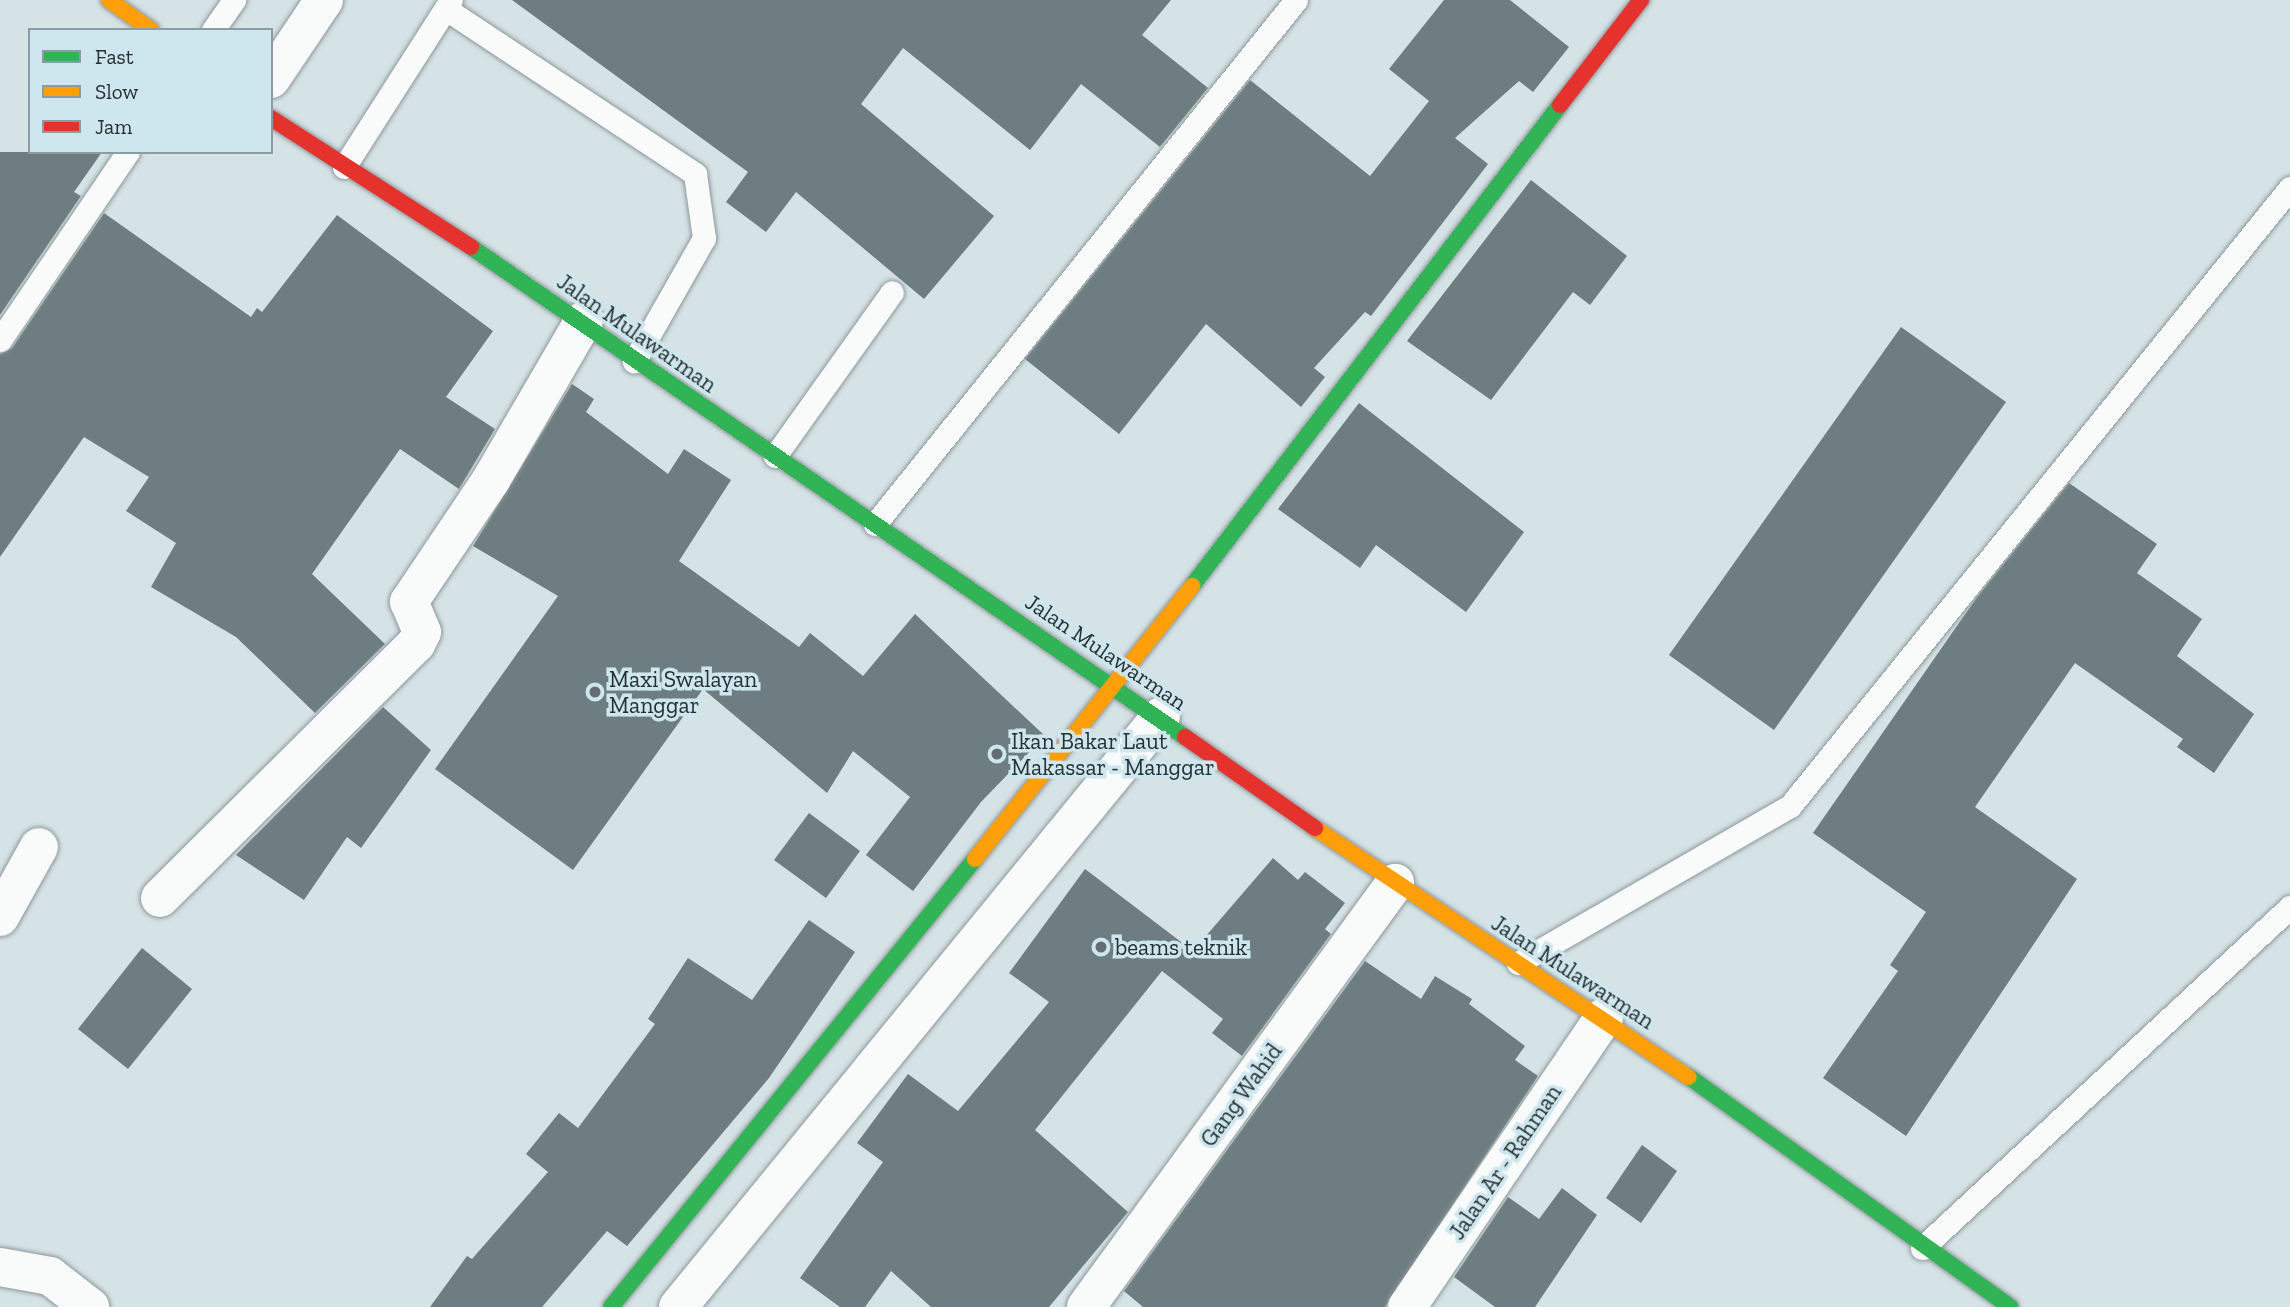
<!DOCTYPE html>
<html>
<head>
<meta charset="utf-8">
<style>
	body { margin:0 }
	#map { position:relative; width:2290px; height:1307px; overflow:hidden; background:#d5e2e6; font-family:"Zilla Slab",serif }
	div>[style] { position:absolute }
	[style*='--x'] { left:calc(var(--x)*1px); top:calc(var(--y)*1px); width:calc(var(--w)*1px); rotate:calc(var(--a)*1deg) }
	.building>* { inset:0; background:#6d7d81 }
	.roads { filter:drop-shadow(0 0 2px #8e979b) drop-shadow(0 0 2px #8e979b) }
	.lane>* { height:23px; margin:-11.5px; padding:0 11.5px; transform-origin:11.5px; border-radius:11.5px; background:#f9fbfb }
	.street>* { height:38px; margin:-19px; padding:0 19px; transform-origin:19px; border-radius:19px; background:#f9fbfb }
	.fast>* { height:16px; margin:-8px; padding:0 8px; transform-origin:8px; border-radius:8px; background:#30b455 }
	.slow>* { height:16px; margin:-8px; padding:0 8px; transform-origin:8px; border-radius:8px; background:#ff9f0a }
	.jam>* { height:16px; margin:-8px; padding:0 8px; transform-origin:8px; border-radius:8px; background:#e5322d }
	.dots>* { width:19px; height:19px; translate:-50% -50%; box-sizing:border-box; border:4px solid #cee6ed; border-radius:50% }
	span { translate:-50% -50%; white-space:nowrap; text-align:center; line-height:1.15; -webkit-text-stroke:7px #cee6ed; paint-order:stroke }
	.street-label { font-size:23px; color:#273033 }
	.poi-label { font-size:23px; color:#273033 }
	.left { translate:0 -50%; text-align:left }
	.legend { position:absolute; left:28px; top:28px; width:245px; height:126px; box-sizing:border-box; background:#cee6ed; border:2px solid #8b9da3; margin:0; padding:9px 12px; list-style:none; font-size:21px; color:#273033 }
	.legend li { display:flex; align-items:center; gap:14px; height:35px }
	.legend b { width:35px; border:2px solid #8b9da3 }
</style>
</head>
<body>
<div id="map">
	<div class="building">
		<i style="clip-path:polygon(512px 0,1171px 0,1142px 35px,1208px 88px,1160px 147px,1081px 84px,1030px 150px,903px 48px,861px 104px,994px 216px,924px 299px,796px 192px,766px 232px,726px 202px,748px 172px)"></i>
		<i style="clip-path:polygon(1444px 0,1510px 0,1569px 47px,1533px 92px,1519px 81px,1455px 138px,1488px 164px,1371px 316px,1365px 312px,1314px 368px,1325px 377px,1301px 407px,1206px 324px,1119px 434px,1025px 359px,1250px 80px,1370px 176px,1429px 101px,1389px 69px)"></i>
		<i style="clip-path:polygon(0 152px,102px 152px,74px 192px,81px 196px,0 315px)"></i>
		<i style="clip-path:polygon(1531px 180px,1627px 256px,1590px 305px,1573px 292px,1491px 400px,1407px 341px)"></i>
		<i style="clip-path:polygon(104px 213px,251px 317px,257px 308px,262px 312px,337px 215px,493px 331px,446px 397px,495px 429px,459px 489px,400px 449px,312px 574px,385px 644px,315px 713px,236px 637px,151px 587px,176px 543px,126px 511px,149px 477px,84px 437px,0 557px,0 354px,12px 348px)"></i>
		<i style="clip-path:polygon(1901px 327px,2006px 402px,1774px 730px,1669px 655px)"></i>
		<i style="clip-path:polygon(572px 384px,594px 399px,586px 412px,668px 474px,684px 449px,731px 480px,679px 561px,799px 647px,810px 633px,863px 676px,915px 614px,1045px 736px,981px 802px,913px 891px,866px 855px,910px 797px,853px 751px,827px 793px,703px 689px,573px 870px,435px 769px,558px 596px,473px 546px)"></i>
		<i style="clip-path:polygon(1359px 403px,1524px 532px,1466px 612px,1376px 545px,1360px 568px,1278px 509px)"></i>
		<i style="clip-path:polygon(2069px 483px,2157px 544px,2137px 573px,2202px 619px,2177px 656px,2254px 714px,2214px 773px,2177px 747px,2183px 739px,2075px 663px,1975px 807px,2077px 879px,1906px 1136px,1823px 1078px,1898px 971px,1890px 965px,1926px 912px,1813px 833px,1977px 597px)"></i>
		<i style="clip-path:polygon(383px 707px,431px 750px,361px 848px,347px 837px,304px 900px,236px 855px)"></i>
		<i style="clip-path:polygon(809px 813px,860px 851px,826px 898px,774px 860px)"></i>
		<i style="clip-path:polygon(1273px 858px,1298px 880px,1305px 872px,1345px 903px,1325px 929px,1331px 934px,1242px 1056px,1212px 1033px,1223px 1019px,1162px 971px,1035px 1130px,1128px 1212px,1049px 1307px,931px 1307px,891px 1271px,865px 1307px,840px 1307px,800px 1278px,883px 1162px,857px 1143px,908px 1074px,958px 1111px,1049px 1002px,1009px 973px,1085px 869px,1193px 951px)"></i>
		<i style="clip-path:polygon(809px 920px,855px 952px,769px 1078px,627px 1246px,607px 1231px,542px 1307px,430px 1307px,467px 1256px,472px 1259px,548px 1172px,526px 1154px,559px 1113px,578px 1128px,655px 1024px,648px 1019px,688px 958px,752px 1000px)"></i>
		<i style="clip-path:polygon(142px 948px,192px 989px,128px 1069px,78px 1029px)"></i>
		<i style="clip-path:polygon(1365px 961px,1421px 999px,1435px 976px,1472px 999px,1469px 1004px,1525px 1046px,1515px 1060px,1538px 1076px,1385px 1307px,1143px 1307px,1124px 1291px)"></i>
		<i style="clip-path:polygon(1642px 1145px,1677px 1171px,1641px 1223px,1606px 1198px)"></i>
		<i style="clip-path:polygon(1562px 1188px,1597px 1215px,1535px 1307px,1495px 1307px,1454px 1277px,1508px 1197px,1539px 1219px)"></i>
	</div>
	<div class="roads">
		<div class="lane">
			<i style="--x:446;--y:9;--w:299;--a:33.5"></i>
			<i style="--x:695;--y:174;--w:65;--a:82"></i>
			<i style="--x:704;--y:238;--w:142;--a:119.6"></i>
			<i style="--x:213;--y:30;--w:37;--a:-55"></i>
			<i style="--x:344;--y:167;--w:198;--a:-57.4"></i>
			<i style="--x:0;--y:340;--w:227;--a:-55.8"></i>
			<i style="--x:775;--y:456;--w:201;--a:-54.5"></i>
			<i style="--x:875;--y:524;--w:672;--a:-51.22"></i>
			<i style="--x:1518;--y:963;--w:314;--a:-30"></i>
			<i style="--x:1790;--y:806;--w:795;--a:-51.03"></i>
			<i style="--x:1922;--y:1248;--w:502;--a:-42.82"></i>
		</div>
		<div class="street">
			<i style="--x:271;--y:79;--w:95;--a:-56.1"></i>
			<i style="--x:160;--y:898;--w:361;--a:-44.8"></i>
			<i style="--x:416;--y:644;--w:13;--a:-63"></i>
			<i style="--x:422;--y:632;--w:33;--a:-113"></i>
			<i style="--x:409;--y:602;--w:147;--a:-56.1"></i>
			<i style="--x:491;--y:480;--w:185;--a:-59.8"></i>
			<i style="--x:0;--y:917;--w:80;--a:-60.9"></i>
			<i style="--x:0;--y:1267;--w:51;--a:10.2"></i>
			<i style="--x:50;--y:1276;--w:51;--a:37.8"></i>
			<i style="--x:678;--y:1307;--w:763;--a:-50.74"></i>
			<i style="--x:1086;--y:1307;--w:525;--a:-53.92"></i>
			<i style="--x:1407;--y:1307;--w:351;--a:-55.8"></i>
		</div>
		<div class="fast">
			<i style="--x:471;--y:247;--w:866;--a:34.46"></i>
			<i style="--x:1192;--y:586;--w:606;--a:-52.58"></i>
			<i style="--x:1689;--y:1077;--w:395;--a:35.6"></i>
			<i style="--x:611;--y:1307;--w:577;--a:-50.91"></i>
		</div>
		<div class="slow">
			<i style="--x:109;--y:0;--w:52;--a:35.5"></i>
			<i style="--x:1315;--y:828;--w:449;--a:33.7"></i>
			<i style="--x:975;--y:859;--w:349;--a:-51.5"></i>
		</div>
		<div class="jam">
			<i style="--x:1560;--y:105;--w:133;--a:-52.4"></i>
			<i style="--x:271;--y:118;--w:238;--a:32.8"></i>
			<i style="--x:1185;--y:737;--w:159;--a:35"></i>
		</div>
	</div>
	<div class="dots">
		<i style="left:595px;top:692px;background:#646e72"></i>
		<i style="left:997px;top:754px;background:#646e72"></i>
		<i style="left:1101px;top:947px;background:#646e72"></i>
	</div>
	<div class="street-label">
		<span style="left:637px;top:333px;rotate:35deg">Jalan Mulawarman</span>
		<span style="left:1106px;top:652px;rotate:34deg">Jalan Mulawarman</span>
		<span style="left:1573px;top:972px;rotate:33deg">Jalan Mulawarman</span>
		<span style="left:1241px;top:1095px;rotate:-54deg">Gang Wahid</span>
		<span style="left:1505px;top:1162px;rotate:-56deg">Jalan Ar - Rahman</span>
	</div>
	<div class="poi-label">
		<span class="left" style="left:609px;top:692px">Maxi Swalayan<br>Manggar</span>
		<span class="left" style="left:1011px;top:754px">Ikan Bakar Laut<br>Makassar - Manggar</span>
		<span class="left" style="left:1115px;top:947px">beams teknik</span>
	</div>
	<ul class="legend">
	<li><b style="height:9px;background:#30b455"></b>Fast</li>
	<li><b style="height:9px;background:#ff9f0a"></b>Slow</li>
	<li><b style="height:9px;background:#e5322d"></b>Jam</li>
	</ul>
</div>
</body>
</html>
